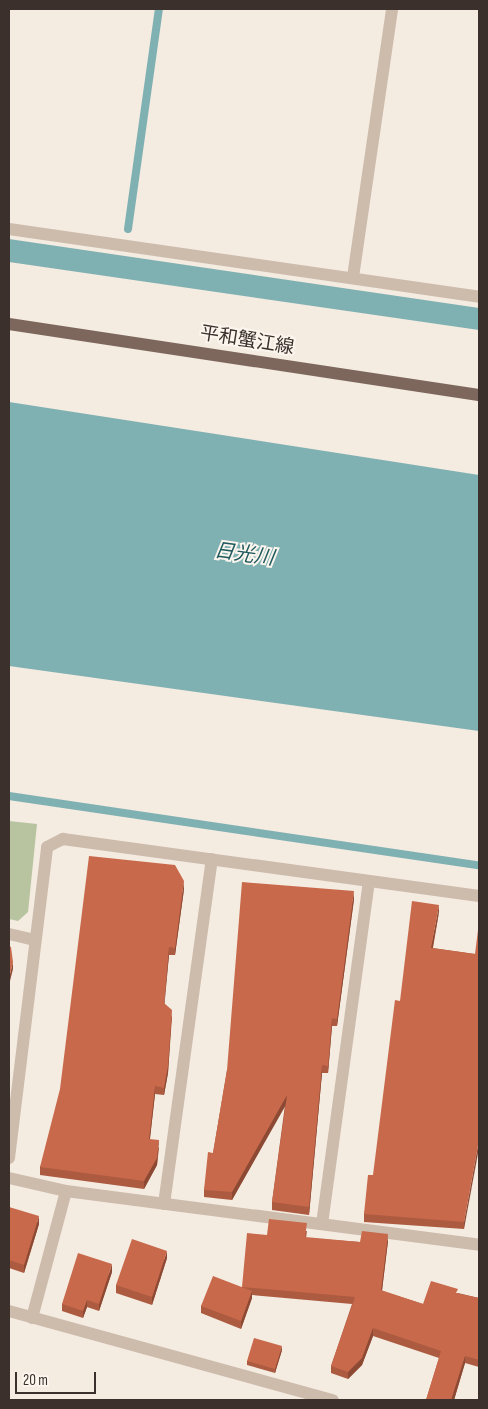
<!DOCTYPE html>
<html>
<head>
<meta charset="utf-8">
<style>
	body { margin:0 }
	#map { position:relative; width:488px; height:1409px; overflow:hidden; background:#f4ebe1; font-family:"Sofia Sans Condensed","Noto Sans JP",sans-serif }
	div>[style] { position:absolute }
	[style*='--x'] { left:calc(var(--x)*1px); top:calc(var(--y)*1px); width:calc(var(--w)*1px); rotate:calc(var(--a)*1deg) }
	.green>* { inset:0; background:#b8c4a0 }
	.water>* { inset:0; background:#7fb0b2 }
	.stream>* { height:8px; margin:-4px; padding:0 4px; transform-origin:4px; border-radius:4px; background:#7fb0b2 }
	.minor>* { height:12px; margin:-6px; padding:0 6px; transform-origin:6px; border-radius:6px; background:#cdbbac }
	.major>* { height:12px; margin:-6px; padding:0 6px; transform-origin:6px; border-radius:6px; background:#7d675c }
	.wall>* { inset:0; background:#ac5a40 }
	.shaded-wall>* { inset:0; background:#8c4a34 }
	.building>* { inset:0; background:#c8694b }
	span { translate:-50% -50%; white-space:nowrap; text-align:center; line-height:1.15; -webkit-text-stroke:4px #fbf5ee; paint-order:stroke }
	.street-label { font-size:19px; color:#3b302b }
	.water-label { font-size:20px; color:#1f5a5e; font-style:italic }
	.frame { position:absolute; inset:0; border:10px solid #3b302b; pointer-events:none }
	.scale { position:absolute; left:15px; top:1372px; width:81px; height:22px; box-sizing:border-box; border:2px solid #3b302b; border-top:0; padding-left:6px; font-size:15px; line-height:18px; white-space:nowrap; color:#3b302b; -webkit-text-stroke:4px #fbf5ee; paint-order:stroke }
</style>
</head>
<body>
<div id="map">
	<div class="green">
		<i style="clip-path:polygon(9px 821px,37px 824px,28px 912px,18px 921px,9px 919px)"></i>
	</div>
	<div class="water">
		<i style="clip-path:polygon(9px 239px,479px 308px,479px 330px,9px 262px)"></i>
		<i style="clip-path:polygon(9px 402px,479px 475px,479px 731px,9px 666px)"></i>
	</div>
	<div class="stream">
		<i style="--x:128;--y:229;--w:222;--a:-82"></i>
		<i style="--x:9;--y:796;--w:475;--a:8.4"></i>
	</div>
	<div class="minor">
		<i style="--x:9;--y:229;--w:475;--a:8.2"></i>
		<i style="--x:353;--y:277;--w:271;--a:-81.7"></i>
		<i style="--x:9;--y:934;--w:27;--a:13"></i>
		<i style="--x:9;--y:1158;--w:313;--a:-83"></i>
		<i style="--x:47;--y:847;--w:18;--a:-27"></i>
		<i style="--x:63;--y:839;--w:420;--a:7.8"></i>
		<i style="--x:9;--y:1178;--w:58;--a:12.8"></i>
		<i style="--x:66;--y:1191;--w:417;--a:7.4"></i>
		<i style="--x:164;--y:1204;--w:348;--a:-82.1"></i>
		<i style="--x:322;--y:1224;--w:346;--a:-82.2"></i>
		<i style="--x:9;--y:1311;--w:336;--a:15.4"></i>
		<i style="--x:32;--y:1318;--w:131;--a:-75"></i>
	</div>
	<div class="major">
		<i style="--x:9;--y:324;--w:475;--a:8.6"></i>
	</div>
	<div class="wall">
		<i style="clip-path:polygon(184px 889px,175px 955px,169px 955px,164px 1003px,172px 1017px,168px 1073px,164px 1095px,155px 1094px,150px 1139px,159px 1148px,157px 1165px,144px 1189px,40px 1175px,40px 1167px)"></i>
		<i style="clip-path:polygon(354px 899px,337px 1026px,332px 1026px,328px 1073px,322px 1073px,309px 1215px,272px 1210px,272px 1202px,285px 1105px,232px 1200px,204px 1197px,204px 1190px,213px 1153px,227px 1070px)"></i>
		<i style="clip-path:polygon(439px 912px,433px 948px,475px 954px,464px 1229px,364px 1222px,364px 1214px)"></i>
		<i style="clip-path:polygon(9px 1207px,39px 1224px,24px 1273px,9px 1268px)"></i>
		<i style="clip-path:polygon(307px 1231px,306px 1238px,360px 1242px,388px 1241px,382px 1291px,423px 1304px,458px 1293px,479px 1298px,479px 1367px,465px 1363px,454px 1400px,426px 1400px,439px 1358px,373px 1336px,362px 1365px,348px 1379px,331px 1373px,331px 1366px,352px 1304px,252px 1295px,252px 1298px,241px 1329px,201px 1313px,201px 1306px,242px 1287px,267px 1235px)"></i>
		<i style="clip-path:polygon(167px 1258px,152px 1305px,116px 1293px,116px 1285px)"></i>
		<i style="clip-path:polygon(112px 1272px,99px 1311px,87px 1307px,83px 1318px,62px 1311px,62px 1304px)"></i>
		<i style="clip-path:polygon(282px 1350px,275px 1373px,247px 1365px,247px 1361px)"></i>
	</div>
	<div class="shaded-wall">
		<i style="clip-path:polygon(184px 881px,184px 889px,175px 955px,175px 948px)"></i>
		<i style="clip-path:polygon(354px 891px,354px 899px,337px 1026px,337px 1019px)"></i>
		<i style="clip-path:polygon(439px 905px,439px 912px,431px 956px,431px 948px)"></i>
		<i style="clip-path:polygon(169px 947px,169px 955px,164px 1010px,164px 1003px)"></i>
		<i style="clip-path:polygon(13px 962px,13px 969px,9px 985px,9px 978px)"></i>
		<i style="clip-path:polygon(172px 1010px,168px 1073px,164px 1095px,164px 1088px)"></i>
		<i style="clip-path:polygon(332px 1018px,332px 1026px,328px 1073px,328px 1066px)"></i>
		<i style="clip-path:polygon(322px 1065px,322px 1073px,309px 1215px,309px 1207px)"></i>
		<i style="clip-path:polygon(155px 1086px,155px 1094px,149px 1146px,149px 1139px)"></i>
		<i style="clip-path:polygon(287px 1095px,287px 1103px,232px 1200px,232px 1192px)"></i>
		<i style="clip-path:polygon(159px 1140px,157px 1165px,144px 1189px,144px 1181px)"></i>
		<i style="clip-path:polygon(479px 1140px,479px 1148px,464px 1229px,464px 1222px)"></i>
		<i style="clip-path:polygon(39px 1216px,39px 1224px,24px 1273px,24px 1265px)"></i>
		<i style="clip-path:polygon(388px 1234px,388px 1241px,381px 1298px,381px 1290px)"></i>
		<i style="clip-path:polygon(167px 1251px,167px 1258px,152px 1305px,152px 1297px)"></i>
		<i style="clip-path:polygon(112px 1264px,112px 1272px,99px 1311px,99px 1304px)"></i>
		<i style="clip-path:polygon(252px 1291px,252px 1298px,241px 1329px,241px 1321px)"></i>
		<i style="clip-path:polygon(87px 1300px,87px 1307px,83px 1318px,83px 1311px)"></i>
		<i style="clip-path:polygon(373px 1328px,373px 1336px,362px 1365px,348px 1379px,348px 1372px)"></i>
		<i style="clip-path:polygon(282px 1346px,282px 1350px,275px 1373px,275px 1369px)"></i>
		<i style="clip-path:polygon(465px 1356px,465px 1363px,454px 1400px,451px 1400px)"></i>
	</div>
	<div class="building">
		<i style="clip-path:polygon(89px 856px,175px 865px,184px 881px,175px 948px,169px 947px,164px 1003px,172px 1010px,168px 1066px,164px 1088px,155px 1086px,149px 1139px,159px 1140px,157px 1158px,144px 1181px,40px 1167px,60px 1089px)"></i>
		<i style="clip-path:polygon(242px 882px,354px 891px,337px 1019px,332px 1018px,328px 1066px,322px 1065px,309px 1207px,272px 1202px,287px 1095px,232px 1192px,204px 1190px,208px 1152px,213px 1153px,227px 1070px)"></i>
		<i style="clip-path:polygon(412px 901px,439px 905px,431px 948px,475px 954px,479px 922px,479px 1140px,464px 1222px,364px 1214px,368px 1175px,373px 1175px,395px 1000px,400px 1001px)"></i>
		<i style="clip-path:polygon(9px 946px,11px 947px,13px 962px,9px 978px)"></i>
		<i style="clip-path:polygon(9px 1207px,39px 1216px,24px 1265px,9px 1260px)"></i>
		<i style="clip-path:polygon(269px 1219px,307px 1223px,305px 1237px,360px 1242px,362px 1231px,388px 1234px,381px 1290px,423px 1304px,431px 1281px,458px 1289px,456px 1293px,479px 1298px,479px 1360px,465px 1356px,451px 1400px,426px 1400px,441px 1351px,373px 1328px,362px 1358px,348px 1372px,331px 1366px,355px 1297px,242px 1287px,247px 1233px,267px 1235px)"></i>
		<i style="clip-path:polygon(132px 1239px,167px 1251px,152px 1297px,116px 1285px)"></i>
		<i style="clip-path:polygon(78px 1253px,112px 1264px,99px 1304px,87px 1300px,83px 1311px,62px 1304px)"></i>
		<i style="clip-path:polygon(213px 1276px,252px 1291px,241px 1321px,201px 1306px)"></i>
		<i style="clip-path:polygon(254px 1338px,282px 1346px,275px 1369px,247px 1361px)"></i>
	</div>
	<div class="street-label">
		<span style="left:247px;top:341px;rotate:9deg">平和蟹江線</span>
	</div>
	<div class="water-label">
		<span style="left:244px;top:555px;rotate:8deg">日光川</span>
	</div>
	<div class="frame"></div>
	<div class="scale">20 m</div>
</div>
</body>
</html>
